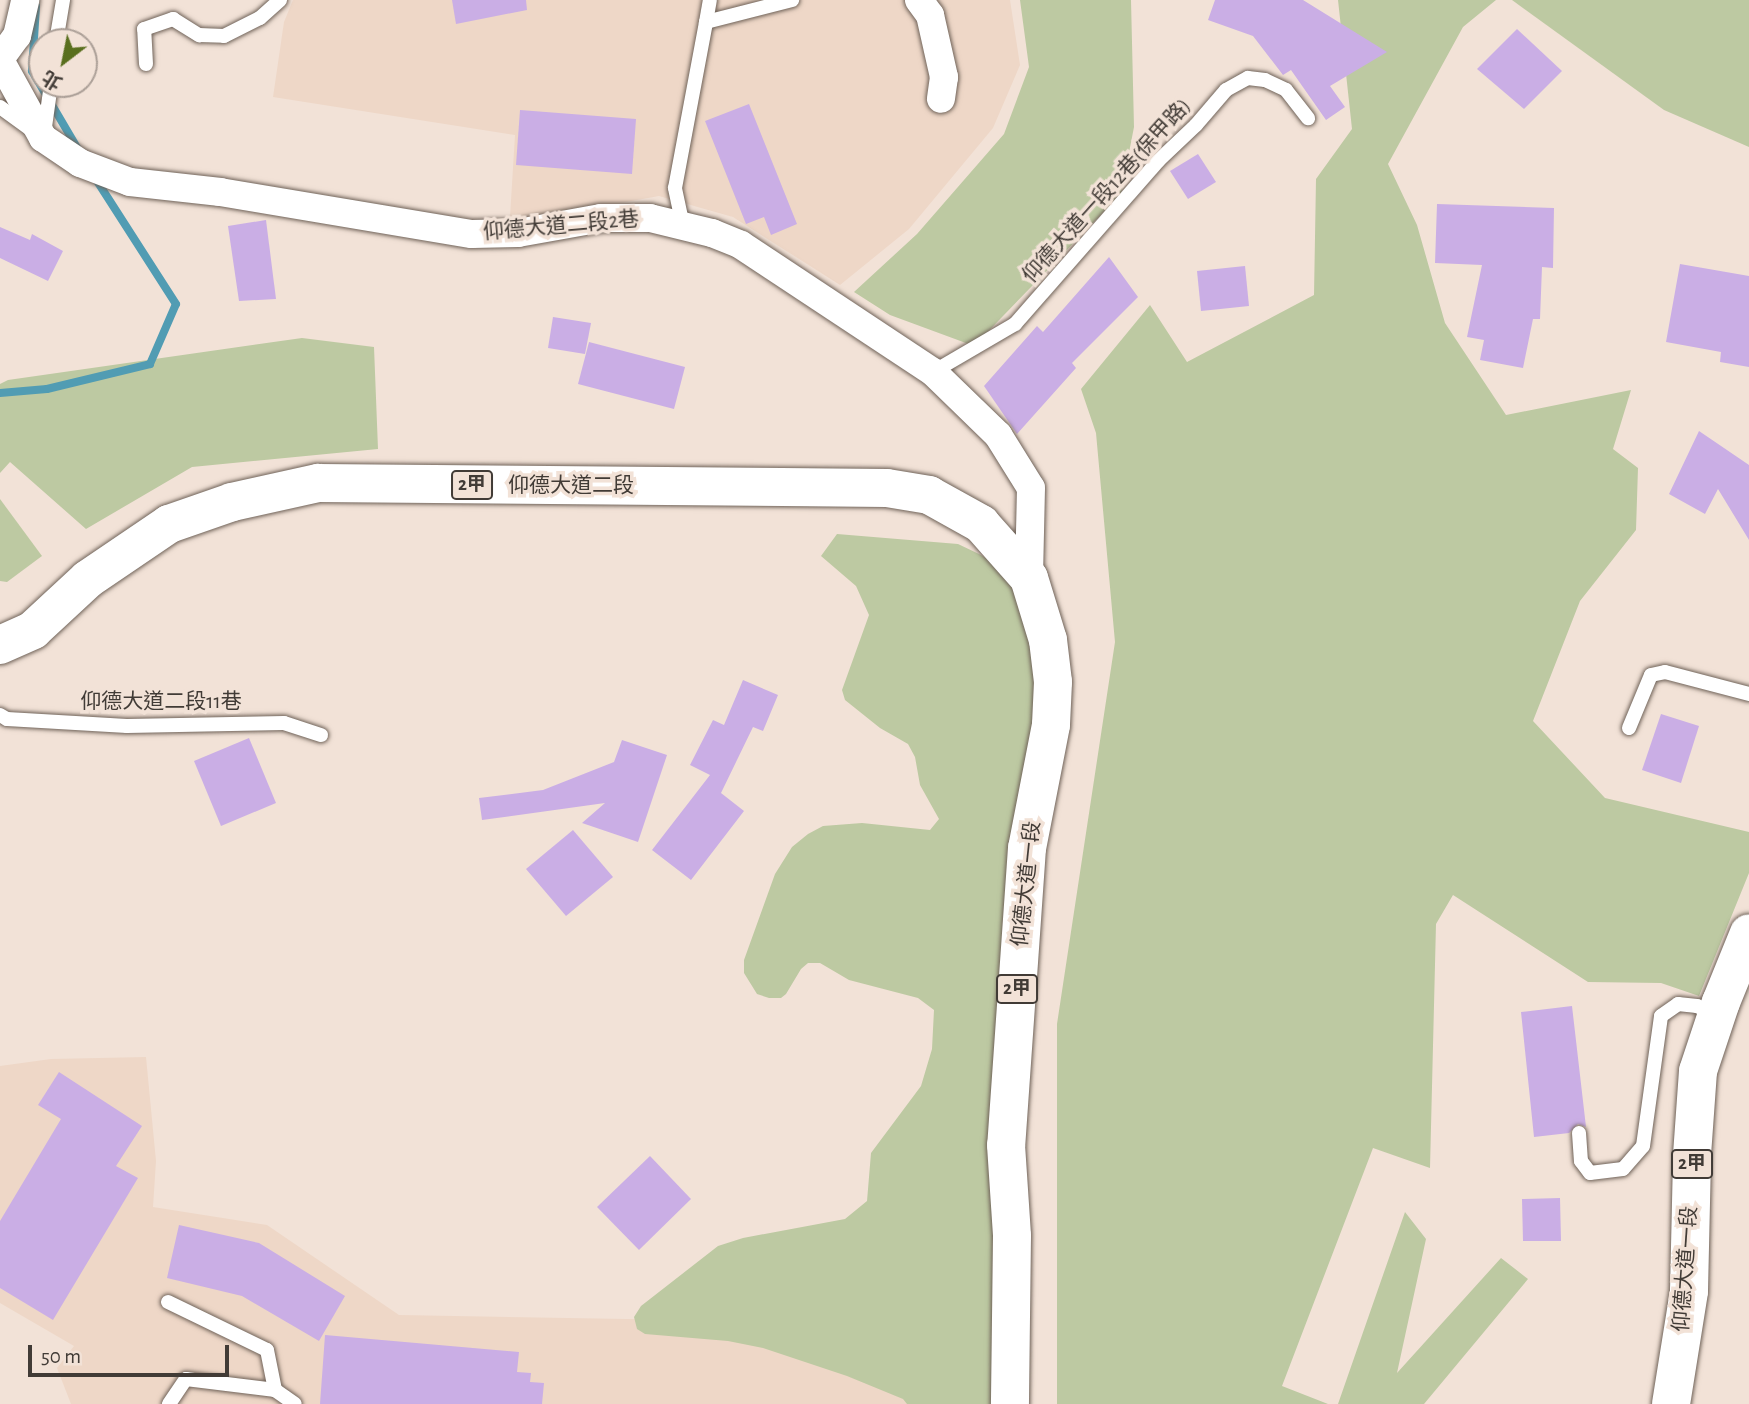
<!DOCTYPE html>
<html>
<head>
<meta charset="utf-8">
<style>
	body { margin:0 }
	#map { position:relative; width:1749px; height:1404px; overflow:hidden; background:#f2e2d7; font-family:"Alegreya Sans","Noto Sans TC",sans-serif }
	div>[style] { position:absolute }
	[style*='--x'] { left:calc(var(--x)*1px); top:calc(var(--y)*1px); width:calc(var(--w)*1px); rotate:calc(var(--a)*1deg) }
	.built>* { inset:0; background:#eed7c7 }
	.green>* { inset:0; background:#bdc9a2 }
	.stream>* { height:8px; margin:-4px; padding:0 4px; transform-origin:4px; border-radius:4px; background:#519cb3 }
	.building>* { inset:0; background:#caaee5 }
	.roads { filter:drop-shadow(0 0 2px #6f6258) drop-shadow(0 0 2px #6f6258) }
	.service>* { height:14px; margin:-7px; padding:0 7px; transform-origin:7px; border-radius:7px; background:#fff }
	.minor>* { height:28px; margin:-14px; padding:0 14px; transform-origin:14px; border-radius:14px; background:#fff }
	.primary>* { height:38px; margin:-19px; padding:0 19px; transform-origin:19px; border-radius:19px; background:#fff }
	span { translate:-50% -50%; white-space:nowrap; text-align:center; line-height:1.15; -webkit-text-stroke:7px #f2e2d7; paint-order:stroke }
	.shield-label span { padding:2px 5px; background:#f2e2d7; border:2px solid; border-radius:5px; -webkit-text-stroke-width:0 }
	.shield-label { font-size:19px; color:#413b36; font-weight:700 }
	.street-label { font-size:21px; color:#413b36 }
	.north { position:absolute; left:28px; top:28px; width:70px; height:70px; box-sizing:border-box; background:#f2e2d7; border:2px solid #ab9f97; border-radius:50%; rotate:212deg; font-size:19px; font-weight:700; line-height:28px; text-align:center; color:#413b36 }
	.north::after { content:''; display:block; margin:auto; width:24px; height:32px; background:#596f1e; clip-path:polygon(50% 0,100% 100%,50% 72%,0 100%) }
	.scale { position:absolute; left:28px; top:1345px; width:201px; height:32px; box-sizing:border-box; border:4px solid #413b36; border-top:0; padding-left:9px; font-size:21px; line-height:24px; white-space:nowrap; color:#413b36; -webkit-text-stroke:5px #f2e2d7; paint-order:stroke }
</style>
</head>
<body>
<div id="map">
	<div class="built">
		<i style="clip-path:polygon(293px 0,1010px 0,1020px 65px,993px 128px,909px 229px,840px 285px,733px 217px,659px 196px,543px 217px,510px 217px,515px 135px,273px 97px,284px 22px)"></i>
		<i style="clip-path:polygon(146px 1057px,156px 1161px,153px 1207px,267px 1225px,399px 1315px,746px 1321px,932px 1404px,71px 1404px,57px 1368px,74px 1346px,0 1303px,0 1066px,51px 1059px)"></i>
	</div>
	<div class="green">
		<i style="clip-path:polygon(1020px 0,1131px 0,1134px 127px,1121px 194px,974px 346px,890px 315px,854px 292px,917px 234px,1004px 134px,1029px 67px)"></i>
		<i style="clip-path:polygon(1338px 0,1496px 0,1463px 27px,1388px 164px,1417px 225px,1445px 323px,1506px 415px,1631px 390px,1613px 449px,1638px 468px,1636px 530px,1580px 601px,1533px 721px,1605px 798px,1749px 832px,1749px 873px,1699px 996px,1661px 983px,1588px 982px,1453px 895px,1436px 924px,1430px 1168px,1373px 1148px,1282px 1386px,1328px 1404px,1057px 1404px,1057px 1024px,1115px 642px,1096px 433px,1081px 389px,1150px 305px,1187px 362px,1314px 295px,1316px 179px,1352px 129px)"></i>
		<i style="clip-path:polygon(1512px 0,1749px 0,1749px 147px,1664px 110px)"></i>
		<i style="clip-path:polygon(302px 338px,374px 347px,378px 449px,192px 467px,86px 529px,10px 462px,0 473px,0 384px,8px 380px)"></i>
		<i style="clip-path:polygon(0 499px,42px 556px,7px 582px,0 581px)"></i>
		<i style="clip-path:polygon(837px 534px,958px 544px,979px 554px,1008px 571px,1039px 635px,1004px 1404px,907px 1404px,903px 1399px,847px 1376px,763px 1348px,728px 1341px,645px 1334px,637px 1329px,634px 1317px,641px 1306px,718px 1246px,743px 1238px,845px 1219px,867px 1201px,871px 1153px,921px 1086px,932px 1049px,934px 1010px,918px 998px,849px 980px,820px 963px,808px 963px,801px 969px,786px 994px,781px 998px,769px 998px,757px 994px,744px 973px,744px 960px,775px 874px,792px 847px,808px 834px,823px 826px,862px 823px,930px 830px,939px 819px,920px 785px,915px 757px,908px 744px,880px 728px,845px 700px,842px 690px,869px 615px,856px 586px,821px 556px)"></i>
		<i style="clip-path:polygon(1405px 1212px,1426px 1239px,1397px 1373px,1501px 1258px,1528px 1279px,1424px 1404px,1338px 1404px)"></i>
	</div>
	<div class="stream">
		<i style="--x:36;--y:6;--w:65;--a:93.5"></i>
		<i style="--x:32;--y:71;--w:91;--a:59.5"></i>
		<i style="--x:0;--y:393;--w:47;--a:-4.9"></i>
		<i style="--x:47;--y:389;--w:106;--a:-13.6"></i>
		<i style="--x:150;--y:364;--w:65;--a:-66.6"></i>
		<i style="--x:176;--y:304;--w:150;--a:-122.7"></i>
	</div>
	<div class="building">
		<i style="clip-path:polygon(452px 0,526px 0,527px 10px,456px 24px)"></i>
		<i style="clip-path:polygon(1215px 0,1303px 0,1387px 52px,1330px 86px,1345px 107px,1326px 120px,1291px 70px,1283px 75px,1253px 36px,1208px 20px)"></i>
		<i style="clip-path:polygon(1517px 29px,1562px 71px,1524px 109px,1477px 69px)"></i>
		<i style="clip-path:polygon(749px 104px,797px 224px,771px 235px,764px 217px,746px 224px,705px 121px)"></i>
		<i style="clip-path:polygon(520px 110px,636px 119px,632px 174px,516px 165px)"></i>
		<i style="clip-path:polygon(1198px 154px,1216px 182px,1188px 199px,1170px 171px)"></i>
		<i style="clip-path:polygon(1437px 204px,1554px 208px,1553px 268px,1542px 267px,1540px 319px,1533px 319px,1523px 368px,1480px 360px,1484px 340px,1467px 337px,1482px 265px,1435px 263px)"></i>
		<i style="clip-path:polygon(266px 220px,276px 299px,239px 301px,228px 226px)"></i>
		<i style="clip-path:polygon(0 227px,30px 240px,32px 234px,63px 251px,48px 281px,0 258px)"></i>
		<i style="clip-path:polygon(1109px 257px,1138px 297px,1072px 363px,1076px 368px,1017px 434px,984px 386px,1037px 326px,1043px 332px)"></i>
		<i style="clip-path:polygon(1680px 264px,1749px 276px,1749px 367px,1720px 362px,1721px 352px,1666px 342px)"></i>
		<i style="clip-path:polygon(1245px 266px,1249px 306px,1201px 311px,1197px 271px)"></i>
		<i style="clip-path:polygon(553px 317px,591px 323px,585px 354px,548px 348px)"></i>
		<i style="clip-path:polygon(589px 342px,685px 367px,674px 409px,578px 384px)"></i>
		<i style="clip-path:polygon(1699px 431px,1749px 465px,1749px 540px,1718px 489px,1705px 514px,1669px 494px)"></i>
		<i style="clip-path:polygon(743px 680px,778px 695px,763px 731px,753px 727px,721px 793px,744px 811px,691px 880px,652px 850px,710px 775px,690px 765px,713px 720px,724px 725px)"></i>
		<i style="clip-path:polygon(1661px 714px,1699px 726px,1681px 783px,1642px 770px)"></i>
		<i style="clip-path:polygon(249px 738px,276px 803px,221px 826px,194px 761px)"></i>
		<i style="clip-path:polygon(622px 740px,667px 755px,638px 842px,582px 823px,605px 803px,482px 820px,479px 798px,543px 790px,614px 762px)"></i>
		<i style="clip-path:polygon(573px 830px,613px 877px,566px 916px,526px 869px)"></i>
		<i style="clip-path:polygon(1572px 1006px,1586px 1127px,1578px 1124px,1569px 1133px,1534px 1137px,1521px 1012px)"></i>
		<i style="clip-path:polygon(59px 1072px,142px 1126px,116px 1166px,138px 1178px,53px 1320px,0 1288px,0 1221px,61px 1119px,38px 1105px)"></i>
		<i style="clip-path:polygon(650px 1156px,691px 1199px,639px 1250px,597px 1207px)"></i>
		<i style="clip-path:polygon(1560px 1198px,1561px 1241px,1523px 1241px,1522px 1199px)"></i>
		<i style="clip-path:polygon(179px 1225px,259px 1243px,345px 1296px,319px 1341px,242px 1296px,167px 1278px)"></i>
		<i style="clip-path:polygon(325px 1335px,519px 1352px,517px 1372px,531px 1373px,530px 1382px,544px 1383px,542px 1404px,320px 1404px)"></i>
	</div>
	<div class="roads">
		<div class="service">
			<i style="--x:706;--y:22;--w:22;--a:-80"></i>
			<i style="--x:56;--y:42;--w:43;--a:-80.5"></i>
			<i style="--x:146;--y:64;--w:35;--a:-93"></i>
			<i style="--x:144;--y:29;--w:31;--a:-19"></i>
			<i style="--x:173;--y:19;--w:31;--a:32"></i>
			<i style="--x:199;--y:35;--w:25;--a:2"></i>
			<i style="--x:224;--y:36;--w:40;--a:-26.6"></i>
			<i style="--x:260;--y:18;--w:27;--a:-42"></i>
			<i style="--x:0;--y:107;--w:37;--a:36"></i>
			<i style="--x:44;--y:134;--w:50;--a:-82"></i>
			<i style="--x:683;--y:226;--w:39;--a:-102"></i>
			<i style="--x:675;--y:188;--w:169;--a:-79.4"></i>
			<i style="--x:706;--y:22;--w:89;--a:-14.3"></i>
			<i style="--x:933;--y:372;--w:95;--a:-30.3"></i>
			<i style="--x:1015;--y:324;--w:217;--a:-48.7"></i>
			<i style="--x:1158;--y:161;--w:52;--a:-43.5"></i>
			<i style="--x:1196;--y:125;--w:46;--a:-49.4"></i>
			<i style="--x:1226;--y:90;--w:25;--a:-29"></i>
			<i style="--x:1248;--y:78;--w:17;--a:7"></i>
			<i style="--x:1265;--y:80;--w:23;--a:25"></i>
			<i style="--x:1286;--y:90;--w:36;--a:52"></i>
			<i style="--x:0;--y:715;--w:8;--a:30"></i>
			<i style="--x:7;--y:719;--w:120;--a:3.3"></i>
			<i style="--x:127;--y:726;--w:157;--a:-1.1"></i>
			<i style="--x:284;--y:723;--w:39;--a:18"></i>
			<i style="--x:1629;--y:728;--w:57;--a:-67.5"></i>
			<i style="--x:1651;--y:675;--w:14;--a:-12"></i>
			<i style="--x:1665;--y:672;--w:87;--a:14.7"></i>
			<i style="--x:1579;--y:1133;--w:28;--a:86"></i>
			<i style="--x:1581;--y:1161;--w:15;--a:53"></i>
			<i style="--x:1590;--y:1173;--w:33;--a:-7"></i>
			<i style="--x:1623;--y:1169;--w:30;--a:-49"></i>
			<i style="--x:1643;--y:1146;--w:131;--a:-82.1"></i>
			<i style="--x:1661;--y:1016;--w:21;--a:-35"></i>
			<i style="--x:1678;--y:1004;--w:19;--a:6"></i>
			<i style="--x:1697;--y:1006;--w:20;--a:24"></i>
			<i style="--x:168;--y:1302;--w:110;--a:25.9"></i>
			<i style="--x:267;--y:1350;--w:41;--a:78.7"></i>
			<i style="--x:169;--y:1404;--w:30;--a:-56"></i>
			<i style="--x:186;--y:1379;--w:90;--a:7"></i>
			<i style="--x:275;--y:1390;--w:24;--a:35"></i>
		</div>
		<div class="minor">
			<i style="--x:919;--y:0;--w:19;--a:54"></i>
			<i style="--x:930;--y:15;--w:64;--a:77.3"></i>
			<i style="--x:944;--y:77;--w:22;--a:98"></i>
			<i style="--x:0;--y:59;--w:29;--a:-54"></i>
			<i style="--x:17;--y:36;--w:37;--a:-77"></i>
			<i style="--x:0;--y:60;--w:89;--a:61.1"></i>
			<i style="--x:43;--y:138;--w:45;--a:34"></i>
			<i style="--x:80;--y:163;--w:53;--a:20.8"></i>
			<i style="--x:130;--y:182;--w:91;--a:6.3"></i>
			<i style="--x:220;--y:192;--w:255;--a:9.5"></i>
			<i style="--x:472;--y:234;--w:46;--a:-1.2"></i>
			<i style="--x:518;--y:233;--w:84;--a:-10.2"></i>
			<i style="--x:601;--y:218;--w:49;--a:0"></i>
			<i style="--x:650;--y:218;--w:64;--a:13.6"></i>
			<i style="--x:712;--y:233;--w:31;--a:22"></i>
			<i style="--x:741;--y:245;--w:230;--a:33.5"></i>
			<i style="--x:933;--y:372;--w:91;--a:44.1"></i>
			<i style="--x:998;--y:435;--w:62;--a:58.1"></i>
			<i style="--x:1031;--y:488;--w:90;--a:91.3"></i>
		</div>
		<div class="primary">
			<i style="--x:0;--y:645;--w:36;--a:-24"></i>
			<i style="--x:33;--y:630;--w:75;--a:-42.8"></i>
			<i style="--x:88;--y:579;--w:98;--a:-34.2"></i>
			<i style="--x:169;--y:524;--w:67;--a:-19.2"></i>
			<i style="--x:232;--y:502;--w:88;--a:-12.5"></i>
			<i style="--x:318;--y:483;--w:569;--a:0.5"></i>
			<i style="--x:887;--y:488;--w:43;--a:9.5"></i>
			<i style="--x:929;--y:495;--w:60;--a:29.1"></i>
			<i style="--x:981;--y:524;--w:72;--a:48.4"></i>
			<i style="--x:1029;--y:578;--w:65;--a:73"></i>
			<i style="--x:1048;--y:640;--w:42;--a:83.2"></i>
			<i style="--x:1053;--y:682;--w:43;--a:92.7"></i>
			<i style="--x:1051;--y:725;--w:125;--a:101"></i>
			<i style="--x:1027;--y:848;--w:298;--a:94"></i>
			<i style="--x:1006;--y:1145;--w:91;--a:86.2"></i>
			<i style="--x:1012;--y:1236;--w:168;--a:90.7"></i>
			<i style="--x:1671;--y:1404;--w:114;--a:-80.9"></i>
			<i style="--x:1689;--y:1291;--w:136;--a:-88.7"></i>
			<i style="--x:1692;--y:1155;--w:84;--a:-85.9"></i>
			<i style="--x:1698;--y:1071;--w:73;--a:-71.6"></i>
			<i style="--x:1721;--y:1002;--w:74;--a:-67.9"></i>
		</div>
	</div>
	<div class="shield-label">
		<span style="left:472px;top:485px">2甲</span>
		<span style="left:1017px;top:989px">2甲</span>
		<span style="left:1692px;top:1164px">2甲</span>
	</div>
	<div class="street-label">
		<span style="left:1107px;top:191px;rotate:-48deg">仰德大道一段12巷(保甲路)</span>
		<span style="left:561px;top:226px;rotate:-5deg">仰德大道二段2巷</span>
		<span style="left:571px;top:486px">仰德大道二段</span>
		<span style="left:161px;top:702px">仰德大道二段11巷</span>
		<span style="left:1027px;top:884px;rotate:-84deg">仰德大道一段</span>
		<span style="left:1686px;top:1269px;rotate:-86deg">仰德大道一段</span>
	</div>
	<div class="north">北</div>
	<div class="scale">50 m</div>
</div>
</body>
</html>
